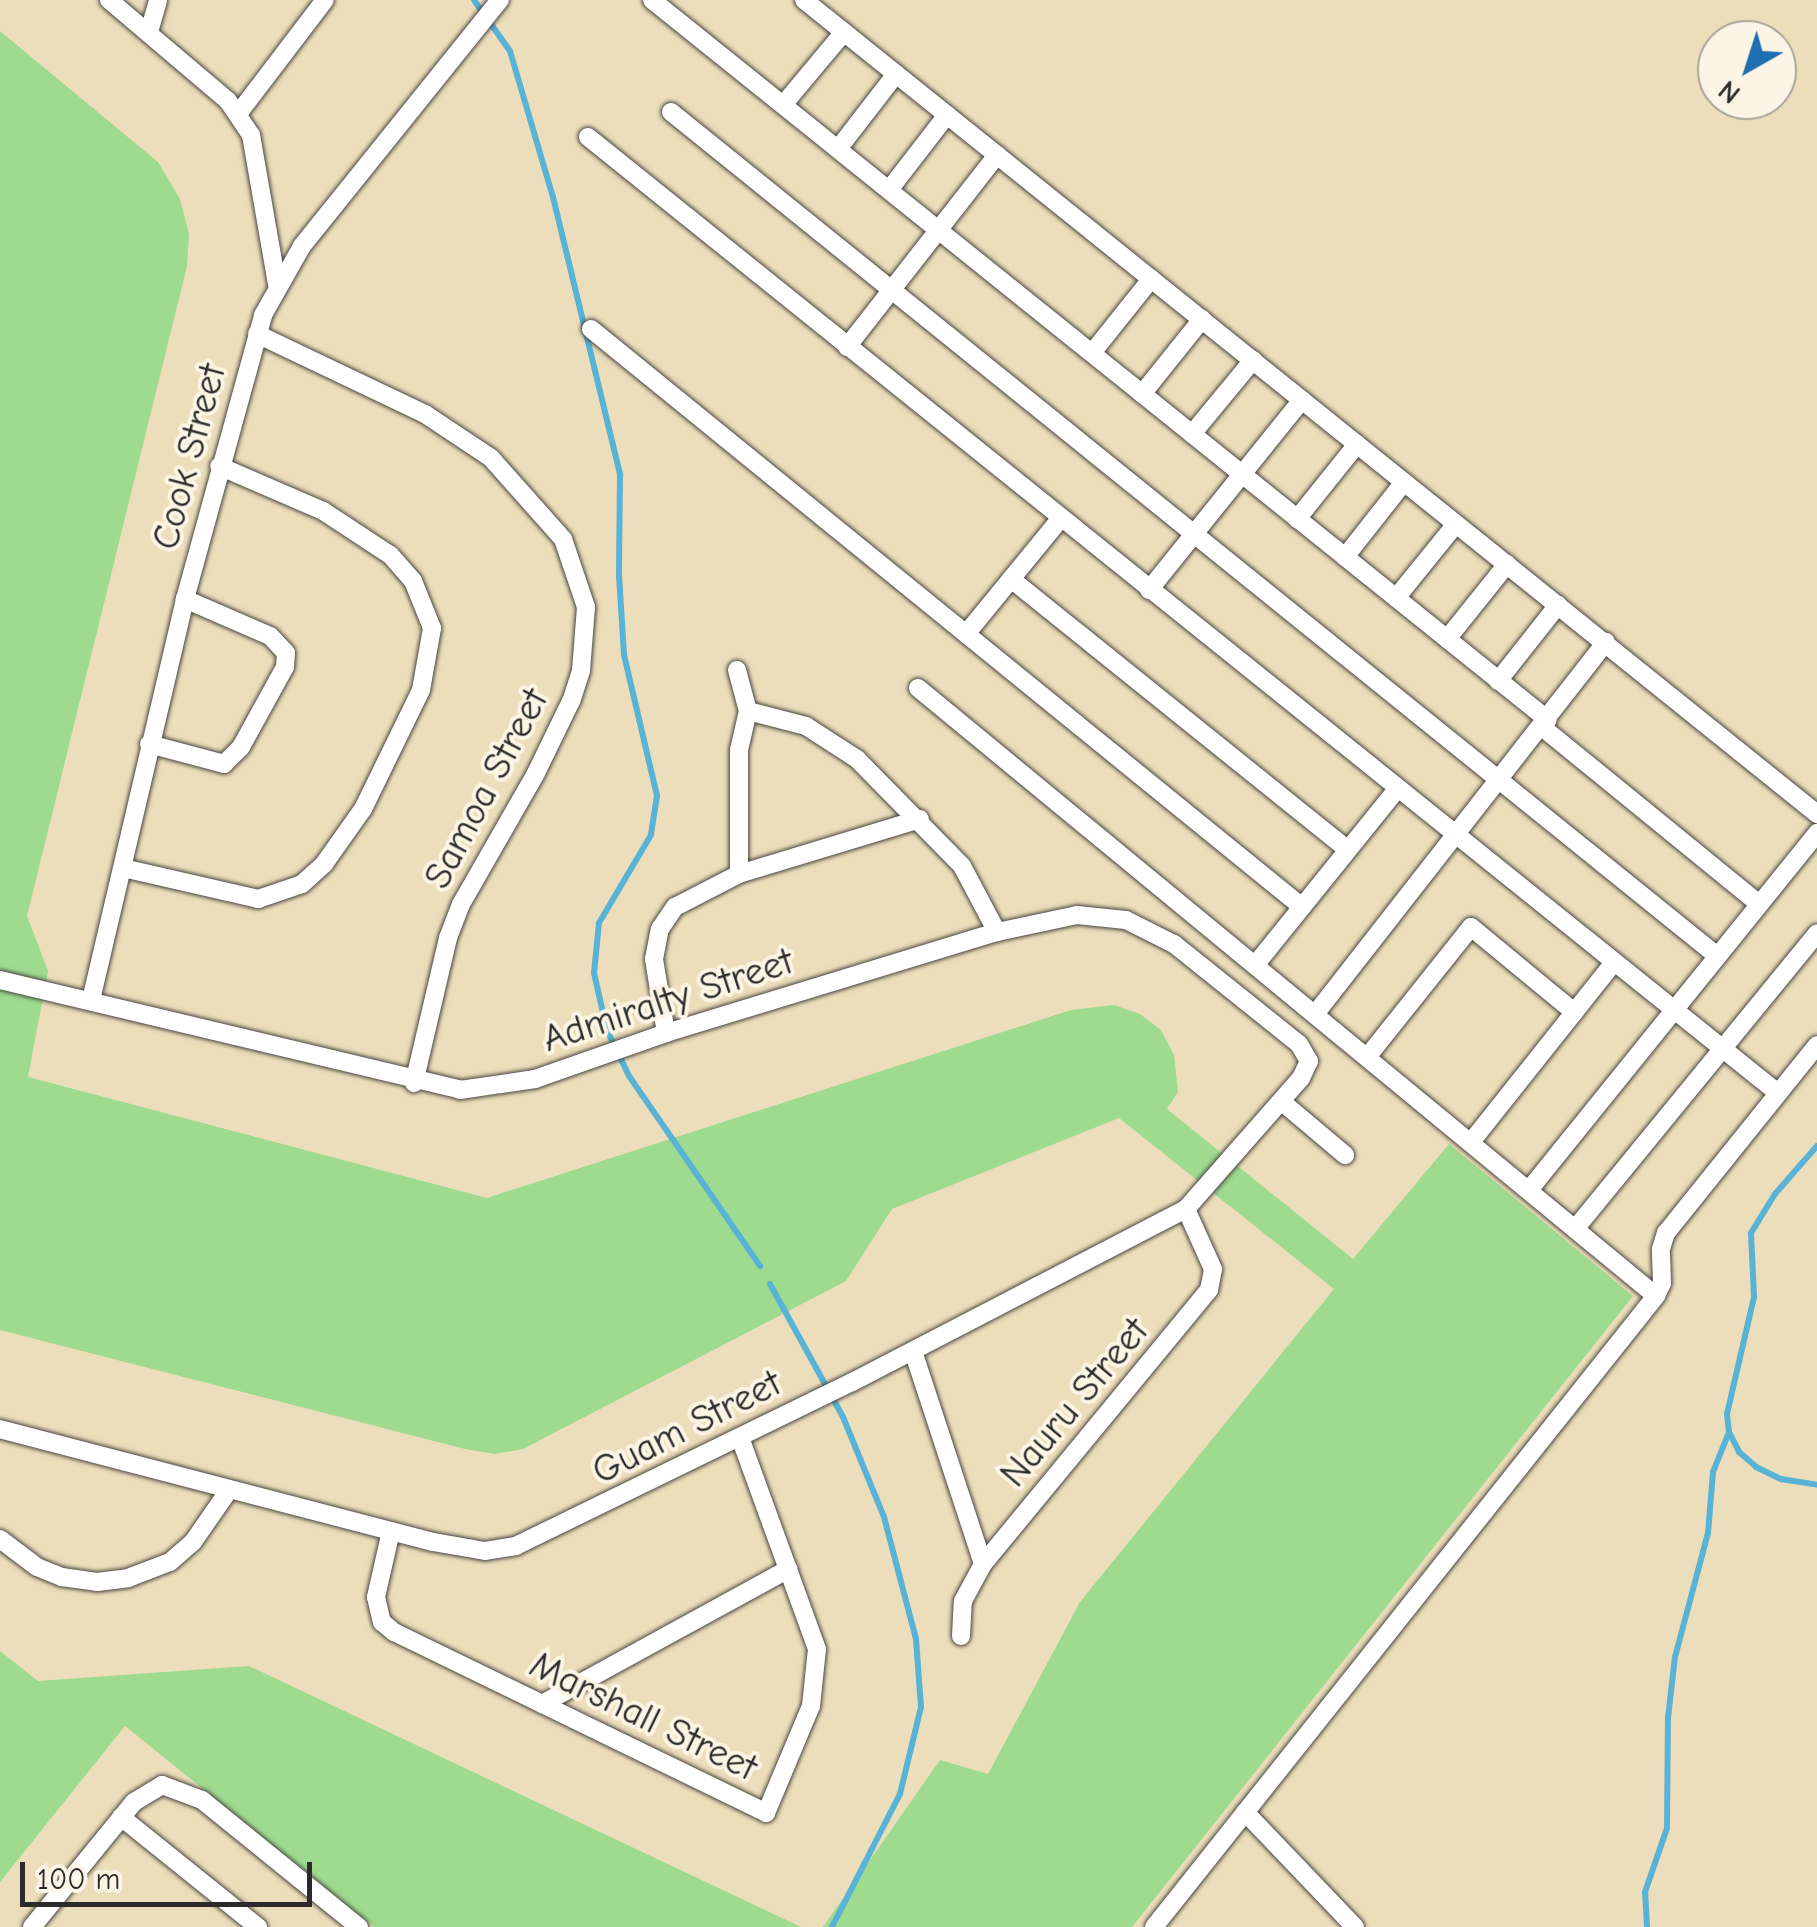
<!DOCTYPE html>
<html>
<head>
<meta charset="utf-8">
<style>
	body { margin:0 }
	#map { position:relative; width:1817px; height:1927px; overflow:hidden; background:#eddebb; font-family:"Comic Neue",sans-serif }
	div>[style] { position:absolute }
	[style*='--x'] { left:calc(var(--x)*1px); top:calc(var(--y)*1px); width:calc(var(--w)*1px); rotate:calc(var(--a)*1deg) }
	.green>* { inset:0; background:#9edb8f }
	.stream>* { height:6px; margin:-3px; padding:0 3px; transform-origin:3px; border-radius:3px; background:#58b3d6 }
	.roads { filter:drop-shadow(0 0 2px #484641) drop-shadow(0 0 2px #484641) }
	.minor>* { height:18px; margin:-9px; padding:0 9px; transform-origin:9px; border-radius:9px; background:#fff }
	span { translate:-50% -50%; white-space:nowrap; text-align:center; line-height:1.15; -webkit-text-stroke:8px #fcf5e5; paint-order:stroke }
	.street-label { font-size:38px; color:#2b2b2b }
	.north { position:absolute; left:1697px; top:20px; width:100px; height:100px; box-sizing:border-box; background:#fcf5e5; border:2px solid #a8a49b; border-radius:50%; rotate:219deg; font-size:28px; font-weight:700; line-height:40px; text-align:center; color:#2b2b2b }
	.north::after { content:''; display:block; margin:auto; width:35px; height:45px; background:#1f6fb2; clip-path:polygon(50% 0,100% 100%,50% 72%,0 100%) }
	.scale { position:absolute; left:20px; top:1862px; width:292px; height:45px; box-sizing:border-box; border:5px solid #2b2b2b; border-top:0; padding-left:12px; font-size:30px; line-height:35px; white-space:nowrap; color:#2b2b2b; -webkit-text-stroke:8px #fcf5e5; paint-order:stroke }
</style>
</head>
<body>
<div id="map">
	<div class="green">
		<i style="clip-path:polygon(0 31px,158px 162px,180px 199px,189px 234px,187px 266px,27px 916px,48px 971px,28px 1077px,487px 1198px,1071px 1010px,1114px 1005px,1140px 1014px,1161px 1030px,1174px 1055px,1178px 1092px,1167px 1109px,1353px 1259px,1449px 1144px,1633px 1296px,1132px 1927px,823px 1927px,940px 1760px,988px 1774px,1080px 1602px,1334px 1289px,1119px 1118px,892px 1209px,846px 1281px,523px 1449px,495px 1454px,465px 1449px,0 1330px)"></i>
		<i style="clip-path:polygon(0 1651px,38px 1681px,249px 1666px,801px 1927px,374px 1927px,125px 1726px,0 1882px)"></i>
	</div>
	<div class="stream">
		<i style="--x:474;--y:0;--w:62;--a:54.8"></i>
		<i style="--x:510;--y:51;--w:152;--a:73.6"></i>
		<i style="--x:553;--y:197;--w:286;--a:76.4"></i>
		<i style="--x:620;--y:475;--w:100;--a:90.6"></i>
		<i style="--x:619;--y:575;--w:80;--a:86.4"></i>
		<i style="--x:624;--y:655;--w:145;--a:76.8"></i>
		<i style="--x:657;--y:796;--w:39;--a:99"></i>
		<i style="--x:651;--y:835;--w:102;--a:120.6"></i>
		<i style="--x:599;--y:923;--w:50;--a:95.7"></i>
		<i style="--x:594;--y:973;--w:58;--a:77.2"></i>
		<i style="--x:607;--y:1030;--w:51;--a:64.4"></i>
		<i style="--x:629;--y:1076;--w:231;--a:55.4"></i>
		<i style="--x:1817;--y:1146;--w:64;--a:131.2"></i>
		<i style="--x:1775;--y:1194;--w:46;--a:121.6"></i>
		<i style="--x:1751;--y:1233;--w:64;--a:87.3"></i>
		<i style="--x:1754;--y:1297;--w:120;--a:103"></i>
		<i style="--x:1727;--y:1414;--w:18;--a:84"></i>
		<i style="--x:1729;--y:1432;--w:22;--a:63"></i>
		<i style="--x:1739;--y:1452;--w:23;--a:41"></i>
		<i style="--x:1756;--y:1467;--w:28;--a:26"></i>
		<i style="--x:1781;--y:1479;--w:36;--a:9"></i>
		<i style="--x:770;--y:1284;--w:152;--a:61.2"></i>
		<i style="--x:843;--y:1417;--w:108;--a:67.7"></i>
		<i style="--x:884;--y:1517;--w:126;--a:75.3"></i>
		<i style="--x:916;--y:1639;--w:68;--a:85.8"></i>
		<i style="--x:921;--y:1707;--w:89;--a:103.6"></i>
		<i style="--x:900;--y:1794;--w:149;--a:117.1"></i>
		<i style="--x:1647;--y:1927;--w:35;--a:-93"></i>
		<i style="--x:1645;--y:1892;--w:68;--a:-71"></i>
		<i style="--x:1667;--y:1828;--w:110;--a:-89.5"></i>
		<i style="--x:1668;--y:1718;--w:61;--a:-83.5"></i>
		<i style="--x:1675;--y:1657;--w:128;--a:-75.1"></i>
		<i style="--x:1708;--y:1533;--w:61;--a:-85.3"></i>
		<i style="--x:1713;--y:1472;--w:43;--a:-68.2"></i>
	</div>
	<div class="roads">
		<div class="minor">
			<i style="--x:109;--y:0;--w:156;--a:40.3"></i>
			<i style="--x:228;--y:101;--w:41;--a:55.9"></i>
			<i style="--x:251;--y:135;--w:151;--a:80.1"></i>
			<i style="--x:652;--y:0;--w:1149;--a:38.78"></i>
			<i style="--x:804;--y:0;--w:1300;--a:38.78"></i>
			<i style="--x:149;--y:32;--w:33;--a:-74"></i>
			<i style="--x:783;--y:105;--w:95;--a:-50.1"></i>
			<i style="--x:671;--y:112;--w:1343;--a:38.89"></i>
			<i style="--x:238;--y:114;--w:143;--a:-52.7"></i>
			<i style="--x:588;--y:137;--w:1526;--a:38.78"></i>
			<i style="--x:838;--y:149;--w:95;--a:-52.3"></i>
			<i style="--x:889;--y:190;--w:95;--a:-52.3"></i>
			<i style="--x:591;--y:329;--w:916;--a:39.11"></i>
			<i style="--x:257;--y:334;--w:186;--a:25.5"></i>
			<i style="--x:425;--y:414;--w:79;--a:33.7"></i>
			<i style="--x:491;--y:458;--w:108;--a:48.4"></i>
			<i style="--x:563;--y:539;--w:72;--a:71.3"></i>
			<i style="--x:586;--y:607;--w:64;--a:94.5"></i>
			<i style="--x:581;--y:671;--w:32;--a:108"></i>
			<i style="--x:571;--y:701;--w:82;--a:115.9"></i>
			<i style="--x:535;--y:775;--w:149;--a:119.8"></i>
			<i style="--x:461;--y:904;--w:36;--a:111"></i>
			<i style="--x:448;--y:938;--w:149;--a:103.2"></i>
			<i style="--x:847;--y:347;--w:244;--a:-52"></i>
			<i style="--x:1092;--y:353;--w:95;--a:-51.4"></i>
			<i style="--x:1142;--y:394;--w:96;--a:-51.3"></i>
			<i style="--x:1192;--y:434;--w:96;--a:-50.5"></i>
			<i style="--x:1297;--y:519;--w:96;--a:-51.3"></i>
			<i style="--x:1345;--y:557;--w:95;--a:-51.8"></i>
			<i style="--x:1011;--y:579;--w:432;--a:38.8"></i>
			<i style="--x:1149;--y:590;--w:244;--a:-51.2"></i>
			<i style="--x:1396;--y:598;--w:95;--a:-51"></i>
			<i style="--x:966;--y:634;--w:149;--a:-50.7"></i>
			<i style="--x:1447;--y:639;--w:96;--a:-51.3"></i>
			<i style="--x:737;--y:670;--w:42;--a:75"></i>
			<i style="--x:748;--y:711;--w:40;--a:103"></i>
			<i style="--x:739;--y:750;--w:124;--a:90"></i>
			<i style="--x:1498;--y:681;--w:97;--a:-51.7"></i>
			<i style="--x:918;--y:688;--w:956;--a:39.48"></i>
			<i style="--x:748;--y:711;--w:60;--a:14.5"></i>
			<i style="--x:806;--y:726;--w:61;--a:32.9"></i>
			<i style="--x:857;--y:759;--w:150;--a:45.5"></i>
			<i style="--x:962;--y:866;--w:75;--a:62.1"></i>
			<i style="--x:1542;--y:727;--w:279;--a:39.2"></i>
			<i style="--x:149;--y:744;--w:78;--a:14.9"></i>
			<i style="--x:224;--y:764;--w:24;--a:-45"></i>
			<i style="--x:241;--y:747;--w:91;--a:-61.2"></i>
			<i style="--x:285;--y:667;--w:14;--a:-86"></i>
			<i style="--x:286;--y:653;--w:23;--a:-133"></i>
			<i style="--x:270;--y:636;--w:93;--a:-156.5"></i>
			<i style="--x:123;--y:868;--w:139;--a:12.9"></i>
			<i style="--x:258;--y:899;--w:46;--a:-18.8"></i>
			<i style="--x:302;--y:884;--w:30;--a:-42"></i>
			<i style="--x:324;--y:864;--w:67;--a:-54.7"></i>
			<i style="--x:363;--y:809;--w:132;--a:-64"></i>
			<i style="--x:421;--y:690;--w:63;--a:-79.9"></i>
			<i style="--x:432;--y:628;--w:51;--a:-112"></i>
			<i style="--x:413;--y:581;--w:35;--a:-131"></i>
			<i style="--x:390;--y:555;--w:80;--a:-146.7"></i>
			<i style="--x:323;--y:511;--w:113;--a:-156.6"></i>
			<i style="--x:1256;--y:964;--w:225;--a:-51.1"></i>
			<i style="--x:0;--y:980;--w:473;--a:13.4"></i>
			<i style="--x:460;--y:1090;--w:76;--a:-8.3"></i>
			<i style="--x:535;--y:1079;--w:139;--a:-19.3"></i>
			<i style="--x:666;--y:1033;--w:346;--a:-17"></i>
			<i style="--x:997;--y:932;--w:82;--a:-12"></i>
			<i style="--x:1077;--y:915;--w:49;--a:5.8"></i>
			<i style="--x:1126;--y:920;--w:54;--a:26.6"></i>
			<i style="--x:1174;--y:944;--w:160;--a:38.7"></i>
			<i style="--x:1299;--y:1044;--w:20;--a:60"></i>
			<i style="--x:1309;--y:1061;--w:19;--a:115"></i>
			<i style="--x:1301;--y:1078;--w:174;--a:131.3"></i>
			<i style="--x:1186;--y:1209;--w:376;--a:152.6"></i>
			<i style="--x:852;--y:1382;--w:374;--a:154"></i>
			<i style="--x:516;--y:1546;--w:31;--a:171"></i>
			<i style="--x:485;--y:1551;--w:53;--a:-170.2"></i>
			<i style="--x:433;--y:1542;--w:448;--a:-165.4"></i>
			<i style="--x:91;--y:1000;--w:412;--a:-76.8"></i>
			<i style="--x:185;--y:599;--w:295;--a:-74.6"></i>
			<i style="--x:263;--y:315;--w:79;--a:-60.5"></i>
			<i style="--x:302;--y:246;--w:316;--a:-51.2"></i>
			<i style="--x:1316;--y:1013;--w:471;--a:-52"></i>
			<i style="--x:666;--y:1033;--w:75;--a:-99.2"></i>
			<i style="--x:654;--y:959;--w:31;--a:-79"></i>
			<i style="--x:660;--y:929;--w:27;--a:-56"></i>
			<i style="--x:675;--y:907;--w:72;--a:-27.3"></i>
			<i style="--x:739;--y:874;--w:189;--a:-16.9"></i>
			<i style="--x:1368;--y:1056;--w:165;--a:-51.4"></i>
			<i style="--x:1471;--y:927;--w:134;--a:39.5"></i>
			<i style="--x:1281;--y:1101;--w:84;--a:40.2"></i>
			<i style="--x:1471;--y:1142;--w:230;--a:-51.5"></i>
			<i style="--x:1529;--y:1190;--w:459;--a:-51.1"></i>
			<i style="--x:1575;--y:1229;--w:382;--a:-50.7"></i>
			<i style="--x:913;--y:1351;--w:224;--a:71.8"></i>
			<i style="--x:391;--y:1531;--w:68;--a:102.8"></i>
			<i style="--x:376;--y:1597;--w:26;--a:77"></i>
			<i style="--x:382;--y:1622;--w:16;--a:40"></i>
			<i style="--x:394;--y:1632;--w:414;--a:25.9"></i>
			<i style="--x:766;--y:1813;--w:116;--a:-67.2"></i>
			<i style="--x:811;--y:1706;--w:57;--a:-84"></i>
			<i style="--x:817;--y:1649;--w:225;--a:-110"></i>
			<i style="--x:0;--y:1539;--w:46;--a:37.1"></i>
			<i style="--x:37;--y:1567;--w:27;--a:22"></i>
			<i style="--x:62;--y:1577;--w:35;--a:8"></i>
			<i style="--x:97;--y:1582;--w:31;--a:-7"></i>
			<i style="--x:128;--y:1578;--w:45;--a:-20.9"></i>
			<i style="--x:170;--y:1562;--w:30;--a:-41"></i>
			<i style="--x:193;--y:1542;--w:63;--a:-55.3"></i>
			<i style="--x:961;--y:1636;--w:35;--a:-87"></i>
			<i style="--x:963;--y:1601;--w:42;--a:-61.6"></i>
			<i style="--x:983;--y:1564;--w:355;--a:-50.5"></i>
			<i style="--x:1209;--y:1290;--w:21;--a:-79"></i>
			<i style="--x:1213;--y:1269;--w:66;--a:-114.2"></i>
			<i style="--x:542;--y:1704;--w:281;--a:-28.7"></i>
			<i style="--x:1245;--y:1812;--w:159;--a:46.3"></i>
			<i style="--x:121;--y:1817;--w:176;--a:38.8"></i>
			<i style="--x:32;--y:1927;--w:161;--a:-50.8"></i>
			<i style="--x:134;--y:1802;--w:33;--a:-31"></i>
			<i style="--x:162;--y:1785;--w:43;--a:20.6"></i>
			<i style="--x:202;--y:1800;--w:202;--a:39"></i>
			<i style="--x:1154;--y:1927;--w:806;--a:-51.5"></i>
			<i style="--x:1656;--y:1296;--w:14;--a:-65"></i>
			<i style="--x:1662;--y:1283;--w:34;--a:-92"></i>
			<i style="--x:1661;--y:1249;--w:17;--a:-73"></i>
			<i style="--x:1666;--y:1233;--w:241;--a:-51.2"></i>
		</div>
	</div>
	<div class="street-label">
		<span style="left:190px;top:457px;rotate:-75deg">Cook Street</span>
		<span style="left:487px;top:789px;rotate:-62deg">Samoa Street</span>
		<span style="left:668px;top:1001px;rotate:-18deg">Admiralty Street</span>
		<span style="left:1075px;top:1403px;rotate:-50deg">Nauru Street</span>
		<span style="left:687px;top:1428px;rotate:-27deg">Guam Street</span>
		<span style="left:643px;top:1717px;rotate:26deg">Marshall Street</span>
	</div>
	<div class="north">N</div>
	<div class="scale">100 m</div>
</div>
</body>
</html>
